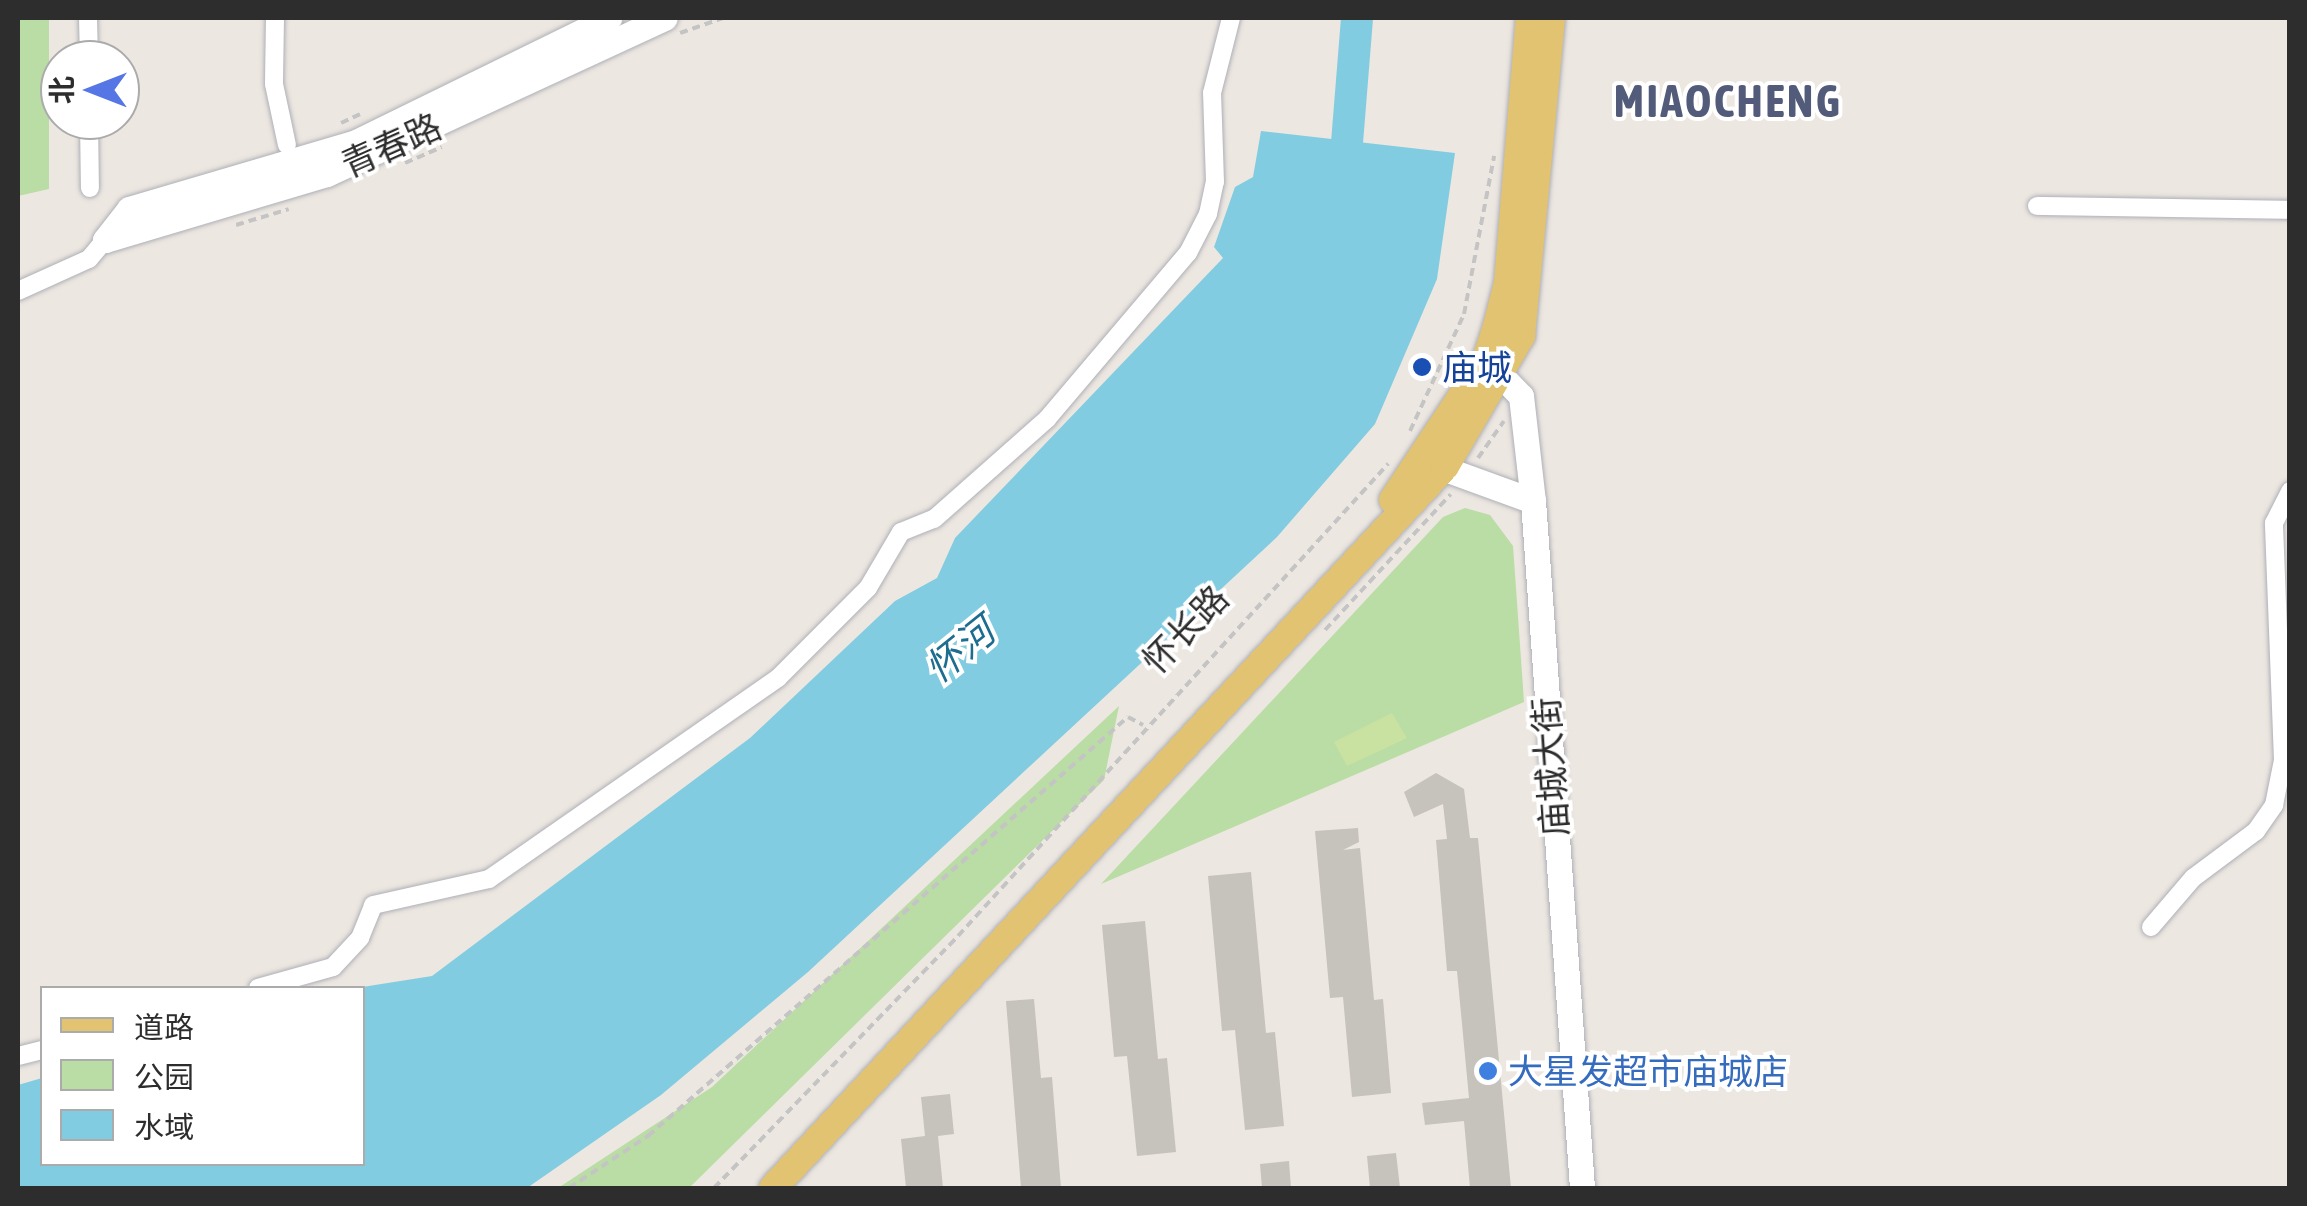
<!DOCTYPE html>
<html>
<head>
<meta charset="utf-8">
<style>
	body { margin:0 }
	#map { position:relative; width:2307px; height:1206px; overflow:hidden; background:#ede7e1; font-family:"Asap Condensed","Noto Sans SC",sans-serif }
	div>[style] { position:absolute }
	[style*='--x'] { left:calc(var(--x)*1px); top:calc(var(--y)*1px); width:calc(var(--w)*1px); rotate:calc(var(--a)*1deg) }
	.green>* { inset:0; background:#badca5 }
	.pitch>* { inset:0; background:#c9e2a2 }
	.water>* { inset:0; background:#82cce1 }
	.river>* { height:32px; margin:-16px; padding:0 16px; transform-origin:16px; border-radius:16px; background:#82cce1 }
	.building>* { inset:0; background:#c6c2bc }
	.path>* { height:4px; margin-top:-2px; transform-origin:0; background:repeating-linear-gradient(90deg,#c4c4c4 0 8px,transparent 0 13px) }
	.roads { filter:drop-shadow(0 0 2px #aeb0b7) drop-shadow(0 0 2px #aeb0b7) }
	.street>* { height:18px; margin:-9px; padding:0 9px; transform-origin:9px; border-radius:9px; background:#fff }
	.secondary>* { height:25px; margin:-12.5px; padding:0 12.5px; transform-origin:12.5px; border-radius:12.5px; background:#fff }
	.primary>* { height:28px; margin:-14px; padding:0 14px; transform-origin:14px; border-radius:14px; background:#e1c372 }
	.dots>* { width:28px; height:28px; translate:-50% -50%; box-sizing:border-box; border:5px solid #fff; border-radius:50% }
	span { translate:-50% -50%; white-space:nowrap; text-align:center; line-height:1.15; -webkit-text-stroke:8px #fff; paint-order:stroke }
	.street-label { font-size:35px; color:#2d2d2d }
	.transit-label { font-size:35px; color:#164399 }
	.left { translate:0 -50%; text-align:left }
	.shop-label { font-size:35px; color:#366cbe }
	.water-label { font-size:38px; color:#1e6d90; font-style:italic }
	.district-label { font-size:45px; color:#525b79; font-weight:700; letter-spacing:2.5px }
	.frame { position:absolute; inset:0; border:20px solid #2d2d2d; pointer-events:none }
	.legend { position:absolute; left:40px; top:986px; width:325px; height:180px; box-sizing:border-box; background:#fff; border:2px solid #ababab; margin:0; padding:12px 18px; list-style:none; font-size:30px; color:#2d2d2d }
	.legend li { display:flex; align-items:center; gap:20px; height:50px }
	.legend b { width:50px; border:2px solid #ababab }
	.north { position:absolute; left:40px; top:40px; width:100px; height:100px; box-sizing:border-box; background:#fff; border:2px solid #ababab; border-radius:50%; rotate:270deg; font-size:28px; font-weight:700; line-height:40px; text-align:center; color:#2d2d2d }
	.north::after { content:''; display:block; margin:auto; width:35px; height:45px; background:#5676e5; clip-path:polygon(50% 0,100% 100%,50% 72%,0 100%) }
</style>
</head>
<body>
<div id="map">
	<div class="green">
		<i style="clip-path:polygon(18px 18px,49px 18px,49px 189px,18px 196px)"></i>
		<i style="clip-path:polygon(1465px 508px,1490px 515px,1513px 546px,1524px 702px,1101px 884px,1443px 517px)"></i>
		<i style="clip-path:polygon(1119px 706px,1104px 780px,689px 1188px,558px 1188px,712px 1087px)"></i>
	</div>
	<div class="pitch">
		<i style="clip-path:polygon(1392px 713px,1407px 738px,1347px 766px,1334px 742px)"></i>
	</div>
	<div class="water">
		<i style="clip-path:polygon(1261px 131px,1455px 153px,1437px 279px,1375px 424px,1277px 537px,808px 972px,661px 1095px,527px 1188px,18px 1188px,18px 1085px,42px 1078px,42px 1164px,362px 1164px,362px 988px,356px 988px,432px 976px,750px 738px,895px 601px,937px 578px,955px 538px,1223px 258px,1214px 247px,1235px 187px,1253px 177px)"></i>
	</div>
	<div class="river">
		<i style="--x:1344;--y:180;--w:163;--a:-85.4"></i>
	</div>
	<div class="building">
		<i style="clip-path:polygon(1436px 773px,1464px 789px,1470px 838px,1478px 838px,1511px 1188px,1470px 1188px,1464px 1121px,1425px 1125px,1422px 1103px,1469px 1098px,1457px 971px,1447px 971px,1436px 840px,1447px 839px,1443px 804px,1414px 817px,1404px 792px)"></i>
		<i style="clip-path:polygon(1358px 828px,1359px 842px,1343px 850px,1360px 848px,1374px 1000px,1383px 999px,1391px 1093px,1352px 1097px,1343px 997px,1330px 998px,1315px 831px)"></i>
		<i style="clip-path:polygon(1251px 872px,1266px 1033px,1275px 1032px,1284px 1126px,1245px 1130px,1235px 1030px,1222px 1031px,1208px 876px)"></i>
		<i style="clip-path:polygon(1145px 921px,1158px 1059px,1167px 1058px,1176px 1152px,1137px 1156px,1127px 1056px,1114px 1057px,1102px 925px)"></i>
		<i style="clip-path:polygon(1034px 999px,1041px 1078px,1052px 1077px,1061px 1188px,1021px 1188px,1006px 1001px)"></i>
		<i style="clip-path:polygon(950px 1094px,954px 1134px,938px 1136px,943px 1188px,906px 1188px,901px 1139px,925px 1136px,921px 1097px)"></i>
		<i style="clip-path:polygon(1396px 1153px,1400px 1188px,1370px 1188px,1367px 1156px)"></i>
		<i style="clip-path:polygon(1289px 1161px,1291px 1188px,1262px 1188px,1260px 1164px)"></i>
	</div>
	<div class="path">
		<i style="--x:680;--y:33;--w:46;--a:-19.2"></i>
		<i style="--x:341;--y:123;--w:21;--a:-25"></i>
		<i style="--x:405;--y:163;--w:40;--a:-23.4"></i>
		<i style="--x:236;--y:225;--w:55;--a:-16.8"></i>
		<i style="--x:1410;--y:431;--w:129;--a:-65.2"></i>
		<i style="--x:1464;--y:314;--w:161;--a:-79.2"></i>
		<i style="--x:1478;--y:458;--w:45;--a:-54.9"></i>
		<i style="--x:1325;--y:630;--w:185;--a:-47.2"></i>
		<i style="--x:569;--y:1188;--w:95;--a:-33.4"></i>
		<i style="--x:648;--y:1136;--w:637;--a:-41.12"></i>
		<i style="--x:1128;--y:717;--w:17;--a:28"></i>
		<i style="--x:714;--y:1188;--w:351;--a:-45.9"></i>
		<i style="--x:958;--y:936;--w:639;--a:-47.67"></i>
	</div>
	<div class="roads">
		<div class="street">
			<i style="--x:88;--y:18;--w:42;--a:88.6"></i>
			<i style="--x:275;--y:18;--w:66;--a:90.9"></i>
			<i style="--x:274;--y:84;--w:62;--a:78"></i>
			<i style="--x:89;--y:120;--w:68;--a:89.2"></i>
			<i style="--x:2037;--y:206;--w:253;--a:0.9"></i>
			<i style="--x:18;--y:291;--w:78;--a:-24.3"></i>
			<i style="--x:89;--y:259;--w:25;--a:-50"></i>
			<i style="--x:2151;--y:927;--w:65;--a:-49.4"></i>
			<i style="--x:2193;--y:878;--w:79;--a:-36.7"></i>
			<i style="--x:2256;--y:831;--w:32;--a:-55"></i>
			<i style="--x:2274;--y:805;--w:46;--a:-78.7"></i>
			<i style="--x:2283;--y:760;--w:237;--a:-92.2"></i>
			<i style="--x:2274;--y:523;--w:36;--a:-63"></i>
			<i style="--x:258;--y:988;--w:78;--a:-15.6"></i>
			<i style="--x:333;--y:967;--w:40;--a:-47"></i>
			<i style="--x:360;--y:938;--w:35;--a:-68"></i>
			<i style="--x:373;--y:905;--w:119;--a:-12.6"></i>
			<i style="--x:489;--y:879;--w:352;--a:-34.8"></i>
			<i style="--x:778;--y:678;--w:127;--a:-45"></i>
			<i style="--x:868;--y:588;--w:65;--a:-59.5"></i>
			<i style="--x:901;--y:532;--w:35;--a:-22"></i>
			<i style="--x:934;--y:519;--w:151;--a:-41.5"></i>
			<i style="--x:1047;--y:419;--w:218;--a:-49.7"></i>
			<i style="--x:1188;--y:253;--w:44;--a:-62.9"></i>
			<i style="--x:1208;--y:214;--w:33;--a:-78"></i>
			<i style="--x:1215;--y:182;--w:89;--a:-91.9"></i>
			<i style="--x:1212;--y:93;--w:77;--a:-75.8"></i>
			<i style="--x:18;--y:1056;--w:25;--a:-14"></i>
		</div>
		<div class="secondary">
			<i style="--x:105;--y:240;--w:232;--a:-16.6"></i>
			<i style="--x:327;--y:174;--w:372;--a:-24.8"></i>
			<i style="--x:105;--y:240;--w:39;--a:-52"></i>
			<i style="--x:129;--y:209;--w:237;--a:-16.4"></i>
			<i style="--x:356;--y:142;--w:282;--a:-26.1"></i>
			<i style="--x:1486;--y:360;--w:50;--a:45.8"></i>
			<i style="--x:1521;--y:396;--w:106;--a:83.5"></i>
			<i style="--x:1533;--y:501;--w:689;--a:85.92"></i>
			<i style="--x:1426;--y:462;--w:114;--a:20"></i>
		</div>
		<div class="primary">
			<i style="--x:1393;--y:500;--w:168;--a:-56.4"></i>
			<i style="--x:1486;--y:360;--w:36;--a:-72"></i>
			<i style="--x:1497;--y:326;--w:44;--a:-75.7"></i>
			<i style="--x:1508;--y:283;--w:266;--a:-85.3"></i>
			<i style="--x:773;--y:1188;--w:986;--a:-47.05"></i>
			<i style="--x:1445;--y:466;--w:151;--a:-59.7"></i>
			<i style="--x:1521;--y:336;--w:319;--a:-84.6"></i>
		</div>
	</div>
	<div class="dots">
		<i style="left:1422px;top:367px;background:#1a4fb4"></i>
		<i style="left:1488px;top:1071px;background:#3f7fe0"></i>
	</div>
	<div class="street-label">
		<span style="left:391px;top:145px;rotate:-24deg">青春路</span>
		<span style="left:1185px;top:629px;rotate:-46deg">怀长路</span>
		<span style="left:1550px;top:767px;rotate:-94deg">庙城大街</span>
	</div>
	<div class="transit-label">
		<span class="left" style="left:1442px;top:367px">庙城</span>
	</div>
	<div class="shop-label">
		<span class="left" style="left:1508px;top:1071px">大星发超市庙城店</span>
	</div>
	<div class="water-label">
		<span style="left:960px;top:650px;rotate:-39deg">怀河</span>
	</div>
	<div class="district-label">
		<span style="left:1728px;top:102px">MIAOCHENG</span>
	</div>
	<div class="frame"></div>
	<ul class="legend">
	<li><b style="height:12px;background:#e1c372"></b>道路</li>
	<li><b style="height:28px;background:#badca5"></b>公园</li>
	<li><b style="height:28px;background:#82cce1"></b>水域</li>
	</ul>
	<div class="north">北</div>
</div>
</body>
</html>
